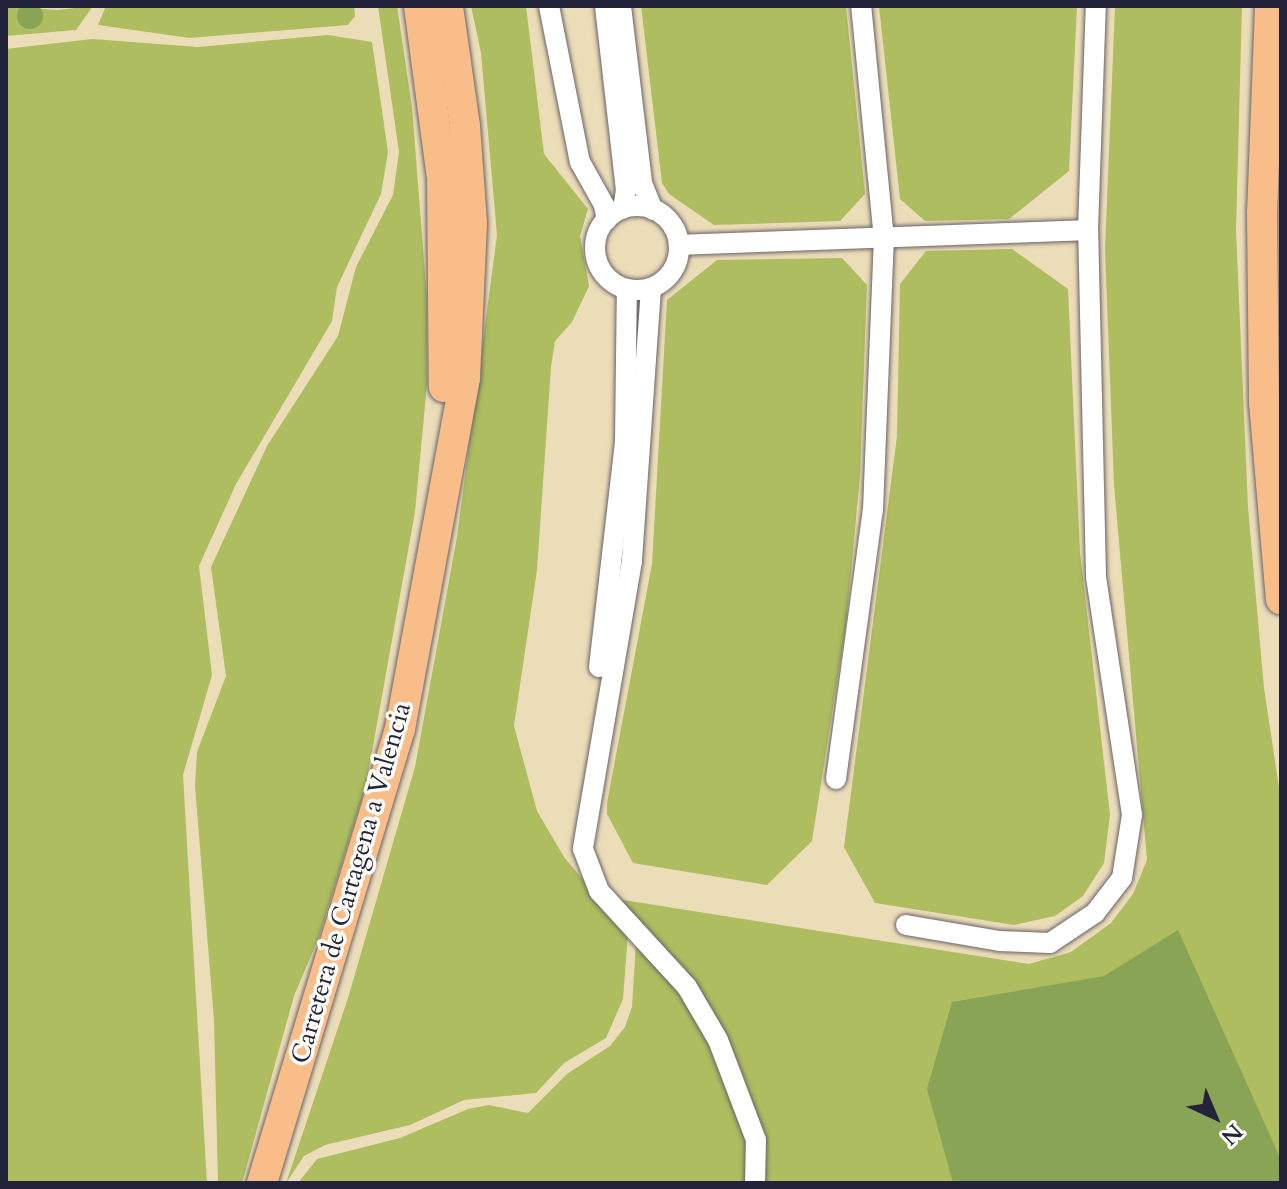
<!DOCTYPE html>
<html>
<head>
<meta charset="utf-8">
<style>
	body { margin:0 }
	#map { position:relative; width:1287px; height:1189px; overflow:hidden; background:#ecddb9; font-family:Cardo,serif }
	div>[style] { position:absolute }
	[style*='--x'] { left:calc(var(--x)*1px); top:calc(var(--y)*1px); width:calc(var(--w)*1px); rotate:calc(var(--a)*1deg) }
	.green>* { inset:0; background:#adbd5f }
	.forest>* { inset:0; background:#8aa456 }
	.round { border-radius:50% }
	.roads { filter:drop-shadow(0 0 2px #696367) drop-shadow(0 0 2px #696367) }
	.minor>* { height:20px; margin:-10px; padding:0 10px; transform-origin:10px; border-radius:10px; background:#fff }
	.minor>.ring { margin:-10px; padding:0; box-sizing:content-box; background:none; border:20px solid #fff; border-radius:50% }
	.highway>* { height:30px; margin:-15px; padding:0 15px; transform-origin:15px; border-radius:15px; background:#f8bd88 }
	span { translate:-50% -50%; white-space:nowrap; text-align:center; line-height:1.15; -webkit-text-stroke:7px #fdfcf7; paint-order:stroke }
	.street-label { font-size:26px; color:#22223b }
	.frame { position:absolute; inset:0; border:8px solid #22223b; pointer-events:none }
	.north { position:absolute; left:1175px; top:1077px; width:80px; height:80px; -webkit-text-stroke:6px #fdfcf7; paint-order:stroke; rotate:136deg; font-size:22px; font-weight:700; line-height:32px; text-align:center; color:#22223b }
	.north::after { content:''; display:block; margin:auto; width:28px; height:36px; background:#22223b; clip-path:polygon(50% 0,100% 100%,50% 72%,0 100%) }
</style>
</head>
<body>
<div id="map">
	<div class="green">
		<i style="clip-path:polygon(6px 6px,57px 10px,93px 6px,76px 30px,6px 36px)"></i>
		<i style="clip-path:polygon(106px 6px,354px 6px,355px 16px,348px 25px,190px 38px,98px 25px)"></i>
		<i style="clip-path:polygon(378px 6px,397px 6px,412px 107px,427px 299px,427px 384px,415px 512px,366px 785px,319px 937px,294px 996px,242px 1183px,218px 1183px,214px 1020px,195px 786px,197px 752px,226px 676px,211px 567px,267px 446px,338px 336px,356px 267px,393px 195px,399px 152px)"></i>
		<i style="clip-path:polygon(471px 6px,526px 6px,544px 154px,588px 209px,580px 236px,589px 286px,572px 322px,555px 341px,551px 367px,537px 570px,514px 726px,537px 811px,564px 857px,628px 933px,623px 999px,606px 1038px,564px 1063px,536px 1093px,464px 1100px,410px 1125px,325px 1145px,304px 1156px,286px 1183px,348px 998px,415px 767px,457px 537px,497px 235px,481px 53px)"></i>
		<i style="clip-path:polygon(641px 6px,846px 6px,865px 194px,840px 221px,714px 225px,669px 194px,662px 183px)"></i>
		<i style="clip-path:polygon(879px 6px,1077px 6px,1069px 171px,1009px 219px,925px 221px,900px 199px)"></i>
		<i style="clip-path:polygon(1115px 6px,1242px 6px,1236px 230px,1248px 507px,1264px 688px,1281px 801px,1281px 1183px,762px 1183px,756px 1112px,738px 1062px,710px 1007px,617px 899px,1029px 964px,1071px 952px,1111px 923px,1133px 894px,1147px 860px,1114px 485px,1105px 249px)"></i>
		<i style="clip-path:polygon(328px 35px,372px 42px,388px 152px,381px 194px,337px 287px,332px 321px,236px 484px,199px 566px,212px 675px,183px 775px,207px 1183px,6px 1183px,6px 49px,92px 39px,198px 47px)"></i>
		<i style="clip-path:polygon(1012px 249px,1068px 289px,1080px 552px,1110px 815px,1104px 863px,1083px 896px,1055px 916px,1014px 925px,875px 903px,844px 847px,897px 436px,900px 284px,926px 251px)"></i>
		<i style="clip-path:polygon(842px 258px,867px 285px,860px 476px,846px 625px,812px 841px,767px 885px,633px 863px,607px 814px,607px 803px,652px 564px,667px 300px,717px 260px)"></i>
		<i style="clip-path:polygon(636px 942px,691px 1008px,715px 1056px,745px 1137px,746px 1183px,298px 1183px,317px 1159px,400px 1138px,468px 1109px,489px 1105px,528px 1113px,567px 1074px,610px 1046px,625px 1027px,632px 1007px)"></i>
	</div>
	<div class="forest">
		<i class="round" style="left:17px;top:3px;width:26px;height:26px"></i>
		<i style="clip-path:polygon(1178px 930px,1281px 1160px,1281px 1183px,953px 1183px,927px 1089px,952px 1002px,1104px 976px)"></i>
	</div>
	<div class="roads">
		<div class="minor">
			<i style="--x:549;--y:6;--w:159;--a:78.8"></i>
			<i style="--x:580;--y:162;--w:49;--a:60.8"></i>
			<i style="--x:604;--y:205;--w:15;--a:79"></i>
			<i style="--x:605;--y:6;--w:185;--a:83.5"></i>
			<i style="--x:626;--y:190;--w:19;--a:99"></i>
			<i style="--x:621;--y:6;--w:178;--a:83.2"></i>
			<i style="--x:642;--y:183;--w:29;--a:68"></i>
			<i class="ring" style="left:595px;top:206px;width:64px;height:64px"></i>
			<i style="--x:679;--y:245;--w:409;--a:-2.1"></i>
			<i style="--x:651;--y:288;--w:274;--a:94"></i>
			<i style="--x:632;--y:561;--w:292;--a:99.7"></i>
			<i style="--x:583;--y:849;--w:45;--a:69.1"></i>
			<i style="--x:599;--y:891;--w:130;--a:47.5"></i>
			<i style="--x:687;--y:987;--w:61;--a:59.7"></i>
			<i style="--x:718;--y:1040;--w:107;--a:69.2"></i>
			<i style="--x:756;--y:1140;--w:43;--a:91.3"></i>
			<i style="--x:599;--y:667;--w:226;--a:-83.4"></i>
			<i style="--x:625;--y:442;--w:153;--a:-89.3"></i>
			<i style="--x:836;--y:779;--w:272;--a:-82.2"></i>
			<i style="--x:873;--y:510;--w:271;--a:-87.7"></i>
			<i style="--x:884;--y:239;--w:234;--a:-95.6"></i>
			<i style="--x:906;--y:925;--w:95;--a:9.7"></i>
			<i style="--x:1000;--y:941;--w:50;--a:2.3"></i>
			<i style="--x:1050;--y:943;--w:54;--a:-33.7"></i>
			<i style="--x:1095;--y:913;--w:44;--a:-52.4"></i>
			<i style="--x:1122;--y:878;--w:64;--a:-81"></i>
			<i style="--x:1132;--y:815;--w:242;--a:-98.6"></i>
			<i style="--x:1096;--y:576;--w:346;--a:-91.3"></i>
			<i style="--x:1088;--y:230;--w:224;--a:-88"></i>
		</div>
		<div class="highway">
			<i style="--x:419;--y:6;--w:174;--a:82.4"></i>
			<i style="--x:442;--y:178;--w:209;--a:89.5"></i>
			<i style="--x:1270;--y:6;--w:206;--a:92.2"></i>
			<i style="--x:1262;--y:212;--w:190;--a:89.4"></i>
			<i style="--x:1264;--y:402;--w:198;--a:85.1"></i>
			<i style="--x:262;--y:1183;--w:475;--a:-73.1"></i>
			<i style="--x:400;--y:729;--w:357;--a:-79.5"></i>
			<i style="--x:465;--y:378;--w:155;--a:-87.4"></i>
			<i style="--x:472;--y:223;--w:97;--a:-94.1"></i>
			<i style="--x:465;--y:126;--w:121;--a:-98.1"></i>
		</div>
	</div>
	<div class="street-label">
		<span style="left:351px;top:883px;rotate:-74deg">Carretera de Cartagena a Valencia</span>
	</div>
	<div class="frame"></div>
	<div class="north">N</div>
</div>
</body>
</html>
